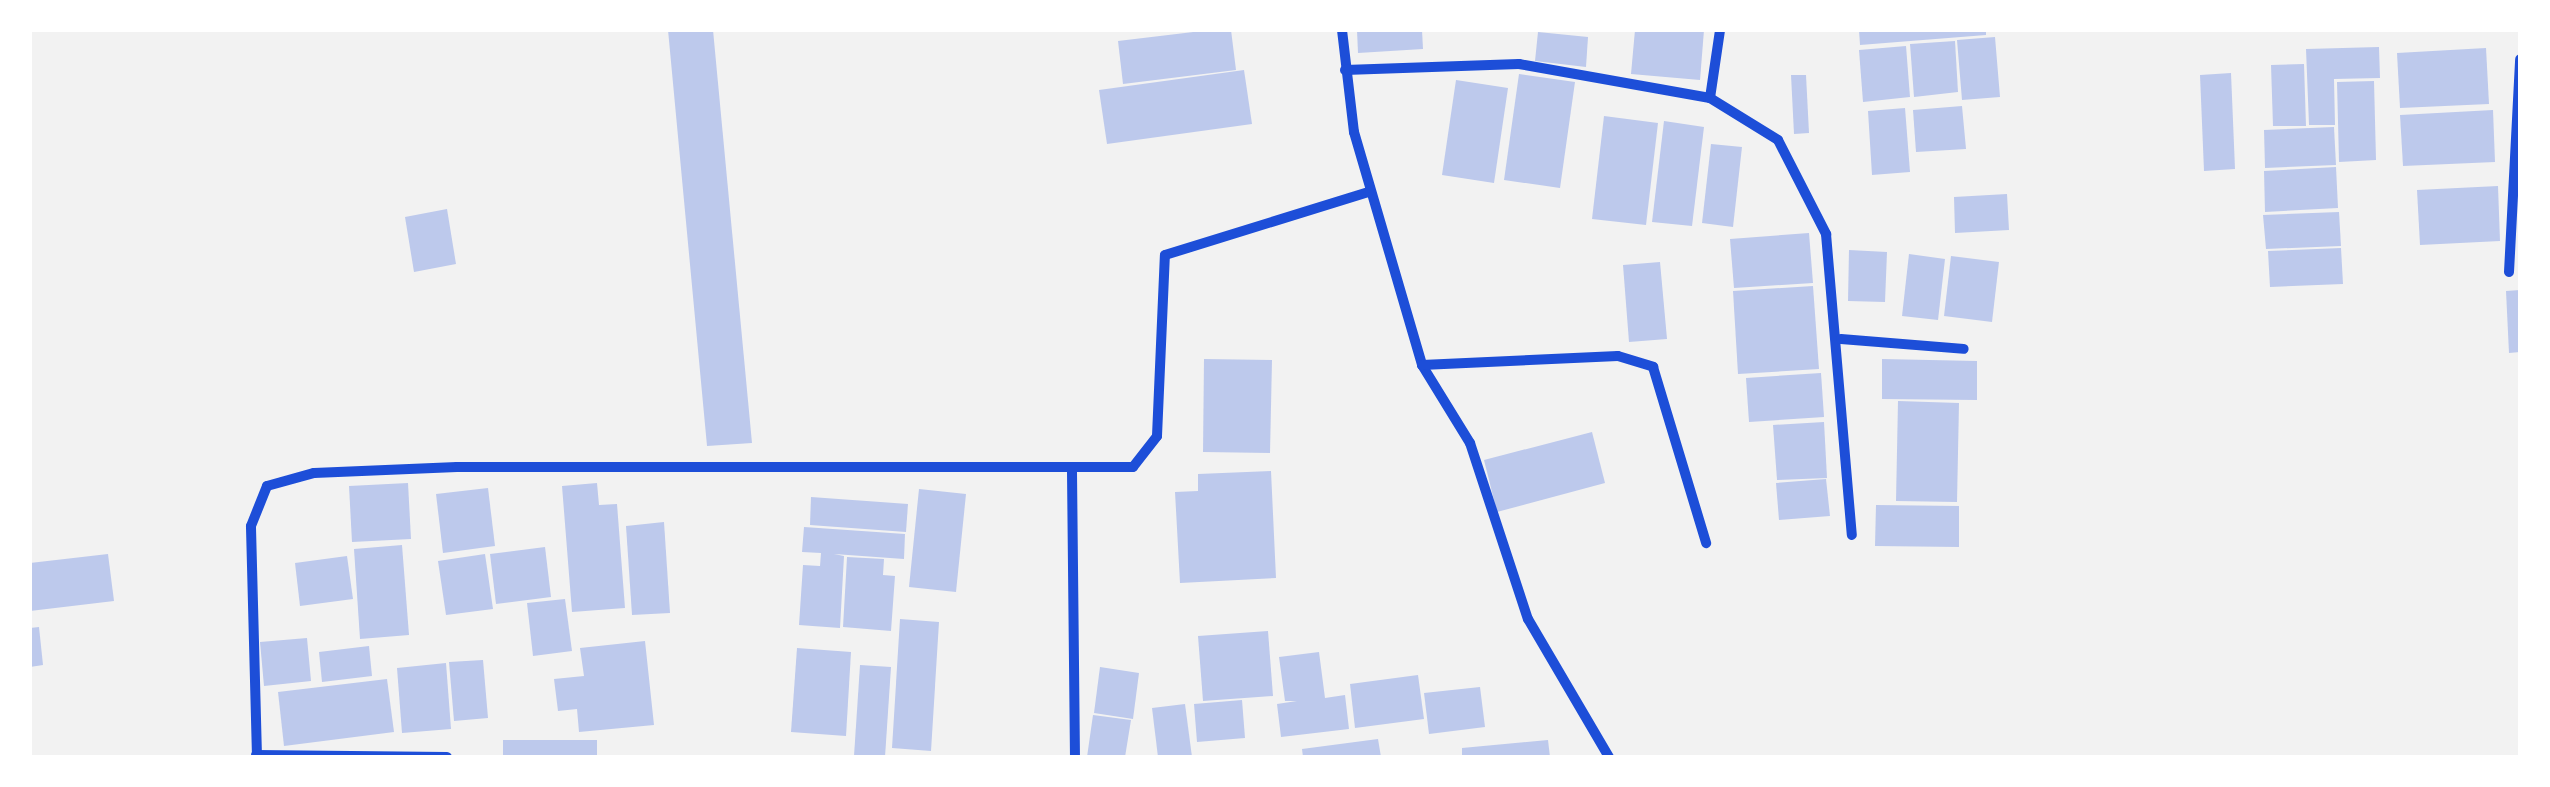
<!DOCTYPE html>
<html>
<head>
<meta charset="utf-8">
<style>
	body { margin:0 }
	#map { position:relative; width:2550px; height:787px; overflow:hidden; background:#f2f2f2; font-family:Jost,sans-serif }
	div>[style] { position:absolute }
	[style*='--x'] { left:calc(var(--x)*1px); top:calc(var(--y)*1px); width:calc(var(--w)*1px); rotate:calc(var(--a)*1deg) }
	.building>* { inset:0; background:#bdc9ec }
	.minor>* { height:10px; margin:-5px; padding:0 5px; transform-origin:5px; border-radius:5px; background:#1d4ed8 }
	span { translate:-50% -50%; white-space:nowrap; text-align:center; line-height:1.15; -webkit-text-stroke:8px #fff; paint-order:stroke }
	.frame { position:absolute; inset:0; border:32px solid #fff; pointer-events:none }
</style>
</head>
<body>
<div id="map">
	<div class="building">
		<i style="clip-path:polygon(668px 30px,713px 30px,752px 443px,707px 446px)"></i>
		<i style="clip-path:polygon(1210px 30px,1231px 30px,1236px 70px,1123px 84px,1118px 41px)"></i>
		<i style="clip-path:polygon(1357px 30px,1422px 30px,1423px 49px,1358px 53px)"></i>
		<i style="clip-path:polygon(1635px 30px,1704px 30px,1700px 80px,1631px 74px)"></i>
		<i style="clip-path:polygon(1859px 30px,1986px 30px,1986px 35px,1860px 45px)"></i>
		<i style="clip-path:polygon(1538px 32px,1588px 37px,1586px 67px,1535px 61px)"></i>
		<i style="clip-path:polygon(1995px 37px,2000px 97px,1962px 100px,1957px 40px)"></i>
		<i style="clip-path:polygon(1955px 41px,1958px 92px,1914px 97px,1910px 44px)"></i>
		<i style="clip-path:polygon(1906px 46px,1910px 97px,1863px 102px,1859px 50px)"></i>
		<i style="clip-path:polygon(2379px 47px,2380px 78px,2334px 79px,2335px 125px,2309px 125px,2306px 49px)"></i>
		<i style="clip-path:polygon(2486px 48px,2489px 104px,2400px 108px,2397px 53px)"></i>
		<i style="clip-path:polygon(2304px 64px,2306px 126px,2273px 126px,2271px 65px)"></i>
		<i style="clip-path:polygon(1244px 70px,1252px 124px,1107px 144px,1099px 90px)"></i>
		<i style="clip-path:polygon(2231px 73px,2235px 169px,2204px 171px,2200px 75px)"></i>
		<i style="clip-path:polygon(1519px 74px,1575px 82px,1560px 188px,1504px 180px)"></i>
		<i style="clip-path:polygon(1791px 75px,1806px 75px,1809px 133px,1794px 134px)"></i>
		<i style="clip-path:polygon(1456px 80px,1508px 88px,1494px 183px,1442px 175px)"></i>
		<i style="clip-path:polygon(2374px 81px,2376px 160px,2339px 162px,2337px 82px)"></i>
		<i style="clip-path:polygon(1962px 106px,1966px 149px,1916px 152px,1913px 110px)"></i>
		<i style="clip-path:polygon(1905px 108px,1910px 172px,1872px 175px,1868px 111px)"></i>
		<i style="clip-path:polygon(2493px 110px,2495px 162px,2403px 166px,2400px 115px)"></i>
		<i style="clip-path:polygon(1604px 116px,1658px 123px,1646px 225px,1592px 219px)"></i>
		<i style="clip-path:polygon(1664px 121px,1704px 127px,1692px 226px,1652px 222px)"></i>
		<i style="clip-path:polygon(2334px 127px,2336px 165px,2265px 168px,2264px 130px)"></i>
		<i style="clip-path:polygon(1711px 144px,1742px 147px,1733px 227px,1702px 223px)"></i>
		<i style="clip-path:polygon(2336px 167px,2338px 208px,2265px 212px,2264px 171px)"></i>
		<i style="clip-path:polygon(2498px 186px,2500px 241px,2420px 245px,2417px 190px)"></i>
		<i style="clip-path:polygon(2007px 194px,2009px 230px,1955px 233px,1954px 197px)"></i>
		<i style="clip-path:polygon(447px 209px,456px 264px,414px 272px,405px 217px)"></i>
		<i style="clip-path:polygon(2339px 212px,2341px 246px,2266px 249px,2263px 215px)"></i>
		<i style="clip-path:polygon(1809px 233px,1813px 283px,1734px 288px,1730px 239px)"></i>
		<i style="clip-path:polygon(2341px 248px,2343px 284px,2270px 287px,2268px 251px)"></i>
		<i style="clip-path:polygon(1849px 250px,1887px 252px,1885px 302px,1848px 301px)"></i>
		<i style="clip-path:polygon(1909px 254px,1945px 259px,1938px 320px,1902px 316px)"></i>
		<i style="clip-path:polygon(1951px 256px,1999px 262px,1992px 322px,1944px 316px)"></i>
		<i style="clip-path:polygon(1660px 262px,1667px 339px,1629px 342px,1623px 265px)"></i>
		<i style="clip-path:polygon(1813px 286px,1819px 369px,1738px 374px,1733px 291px)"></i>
		<i style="clip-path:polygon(2520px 290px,2520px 352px,2509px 353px,2506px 291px)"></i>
		<i style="clip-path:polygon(1204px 359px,1272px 360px,1270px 453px,1203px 452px)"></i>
		<i style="clip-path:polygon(1882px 359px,1977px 361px,1977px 400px,1882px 399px)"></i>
		<i style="clip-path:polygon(1821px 373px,1824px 417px,1749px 422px,1746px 378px)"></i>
		<i style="clip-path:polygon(1898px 401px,1959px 403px,1957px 502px,1896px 501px)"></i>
		<i style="clip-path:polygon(1824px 422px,1827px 478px,1777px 480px,1773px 425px)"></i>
		<i style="clip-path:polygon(1592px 432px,1605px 483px,1497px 512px,1484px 460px)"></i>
		<i style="clip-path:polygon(1271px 471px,1276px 578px,1180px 583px,1175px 492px,1198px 491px,1198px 474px)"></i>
		<i style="clip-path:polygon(1826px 479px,1830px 516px,1779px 520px,1776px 483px)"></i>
		<i style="clip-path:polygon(408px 483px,411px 539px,352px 542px,349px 486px)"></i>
		<i style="clip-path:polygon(597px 483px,599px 505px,617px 504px,625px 608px,572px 612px,562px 486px)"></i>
		<i style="clip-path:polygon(488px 488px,495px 546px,443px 553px,436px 494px)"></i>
		<i style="clip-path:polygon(919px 489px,966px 494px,956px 592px,909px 587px)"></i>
		<i style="clip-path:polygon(811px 497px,908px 504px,906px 532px,810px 525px)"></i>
		<i style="clip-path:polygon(1876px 505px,1959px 506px,1959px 547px,1875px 546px)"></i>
		<i style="clip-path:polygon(664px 522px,670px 613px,632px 615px,626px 526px)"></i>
		<i style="clip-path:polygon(804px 527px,905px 534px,904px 559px,834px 554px,844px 556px,840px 628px,799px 625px,803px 565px,820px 566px,821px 553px,802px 552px)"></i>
		<i style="clip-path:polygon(402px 545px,409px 635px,360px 639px,354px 549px)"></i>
		<i style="clip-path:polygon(545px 547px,551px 597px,496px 604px,490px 554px)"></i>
		<i style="clip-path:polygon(108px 554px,114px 601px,30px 611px,30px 563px)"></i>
		<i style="clip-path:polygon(485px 554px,493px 609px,446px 615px,438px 561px)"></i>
		<i style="clip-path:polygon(347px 556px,353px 599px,300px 606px,295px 563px)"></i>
		<i style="clip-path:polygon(847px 557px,884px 559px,883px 575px,895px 576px,891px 631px,843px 627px)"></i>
		<i style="clip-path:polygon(565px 599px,572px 651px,533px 656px,527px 603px)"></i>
		<i style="clip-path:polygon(900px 619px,939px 622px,931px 751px,892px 748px)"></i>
		<i style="clip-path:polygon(39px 627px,43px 665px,30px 667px,30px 628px)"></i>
		<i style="clip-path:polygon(1268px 631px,1273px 696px,1203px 701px,1198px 636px)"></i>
		<i style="clip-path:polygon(307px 638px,311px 681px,264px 686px,260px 642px)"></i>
		<i style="clip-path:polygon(645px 641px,654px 725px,579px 732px,577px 709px,558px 711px,554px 679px,584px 676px,580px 648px)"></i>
		<i style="clip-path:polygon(369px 646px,372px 676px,322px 682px,319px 652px)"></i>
		<i style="clip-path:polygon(797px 648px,851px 652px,846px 736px,791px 732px)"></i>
		<i style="clip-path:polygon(1319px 652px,1325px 698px,1345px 695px,1349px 729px,1281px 737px,1277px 704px,1297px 701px,1285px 701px,1279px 657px)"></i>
		<i style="clip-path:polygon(483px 660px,488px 718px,454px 721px,449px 662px)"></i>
		<i style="clip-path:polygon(446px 663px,451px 729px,402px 733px,397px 668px)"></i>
		<i style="clip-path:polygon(860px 665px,891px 667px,885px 757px,854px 756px)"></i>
		<i style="clip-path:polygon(1100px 667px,1139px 673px,1133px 719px,1094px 713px)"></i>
		<i style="clip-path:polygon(1418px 675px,1424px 719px,1355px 728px,1350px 684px)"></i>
		<i style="clip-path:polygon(387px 679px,394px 732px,284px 746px,278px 692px)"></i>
		<i style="clip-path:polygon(1480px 687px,1485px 727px,1429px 734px,1424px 693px)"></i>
		<i style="clip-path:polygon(1242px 700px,1245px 738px,1197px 742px,1194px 704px)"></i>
		<i style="clip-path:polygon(1185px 704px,1192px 757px,1158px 757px,1152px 708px)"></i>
		<i style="clip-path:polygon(1093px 715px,1131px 720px,1125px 757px,1087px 757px)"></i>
		<i style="clip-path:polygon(1378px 739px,1381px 757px,1303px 757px,1302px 749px)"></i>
		<i style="clip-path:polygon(503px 740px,597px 740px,597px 757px,503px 757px)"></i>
		<i style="clip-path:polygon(1548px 740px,1550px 757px,1462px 757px,1462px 748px)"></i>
	</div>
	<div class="minor">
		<i style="--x:1342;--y:30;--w:103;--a:83.3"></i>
		<i style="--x:1354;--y:132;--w:243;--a:73.7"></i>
		<i style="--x:1422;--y:365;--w:92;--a:58.4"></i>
		<i style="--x:1470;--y:443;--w:185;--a:71.8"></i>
		<i style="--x:1528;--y:619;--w:160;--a:59.6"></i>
		<i style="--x:1345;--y:70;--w:174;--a:-2"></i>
		<i style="--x:1519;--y:64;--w:194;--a:10.1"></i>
		<i style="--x:1710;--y:98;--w:69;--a:-81.6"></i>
		<i style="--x:1710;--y:98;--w:80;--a:31.7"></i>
		<i style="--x:1778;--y:140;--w:106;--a:62.9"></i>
		<i style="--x:1826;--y:234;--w:302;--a:85.1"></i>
		<i style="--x:2509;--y:272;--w:213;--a:-87"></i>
		<i style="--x:1841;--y:339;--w:123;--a:4.6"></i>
		<i style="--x:1422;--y:365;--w:196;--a:-2.6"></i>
		<i style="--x:1618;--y:356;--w:37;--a:17"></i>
		<i style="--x:1653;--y:367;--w:184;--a:73.2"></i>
		<i style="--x:1072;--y:472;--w:285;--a:89.4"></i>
		<i style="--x:256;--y:755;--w:191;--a:0.6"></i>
		<i style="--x:257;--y:757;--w:231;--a:-91.5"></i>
		<i style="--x:251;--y:526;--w:43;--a:-68.2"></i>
		<i style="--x:267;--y:486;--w:49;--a:-15.5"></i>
		<i style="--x:314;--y:473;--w:143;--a:-2.4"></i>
		<i style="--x:457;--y:467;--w:676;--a:0"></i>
		<i style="--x:1133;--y:467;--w:39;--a:-52"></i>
		<i style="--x:1157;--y:436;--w:181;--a:-87.5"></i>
		<i style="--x:1165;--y:255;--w:213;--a:-17.2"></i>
	</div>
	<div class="frame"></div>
</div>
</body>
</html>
